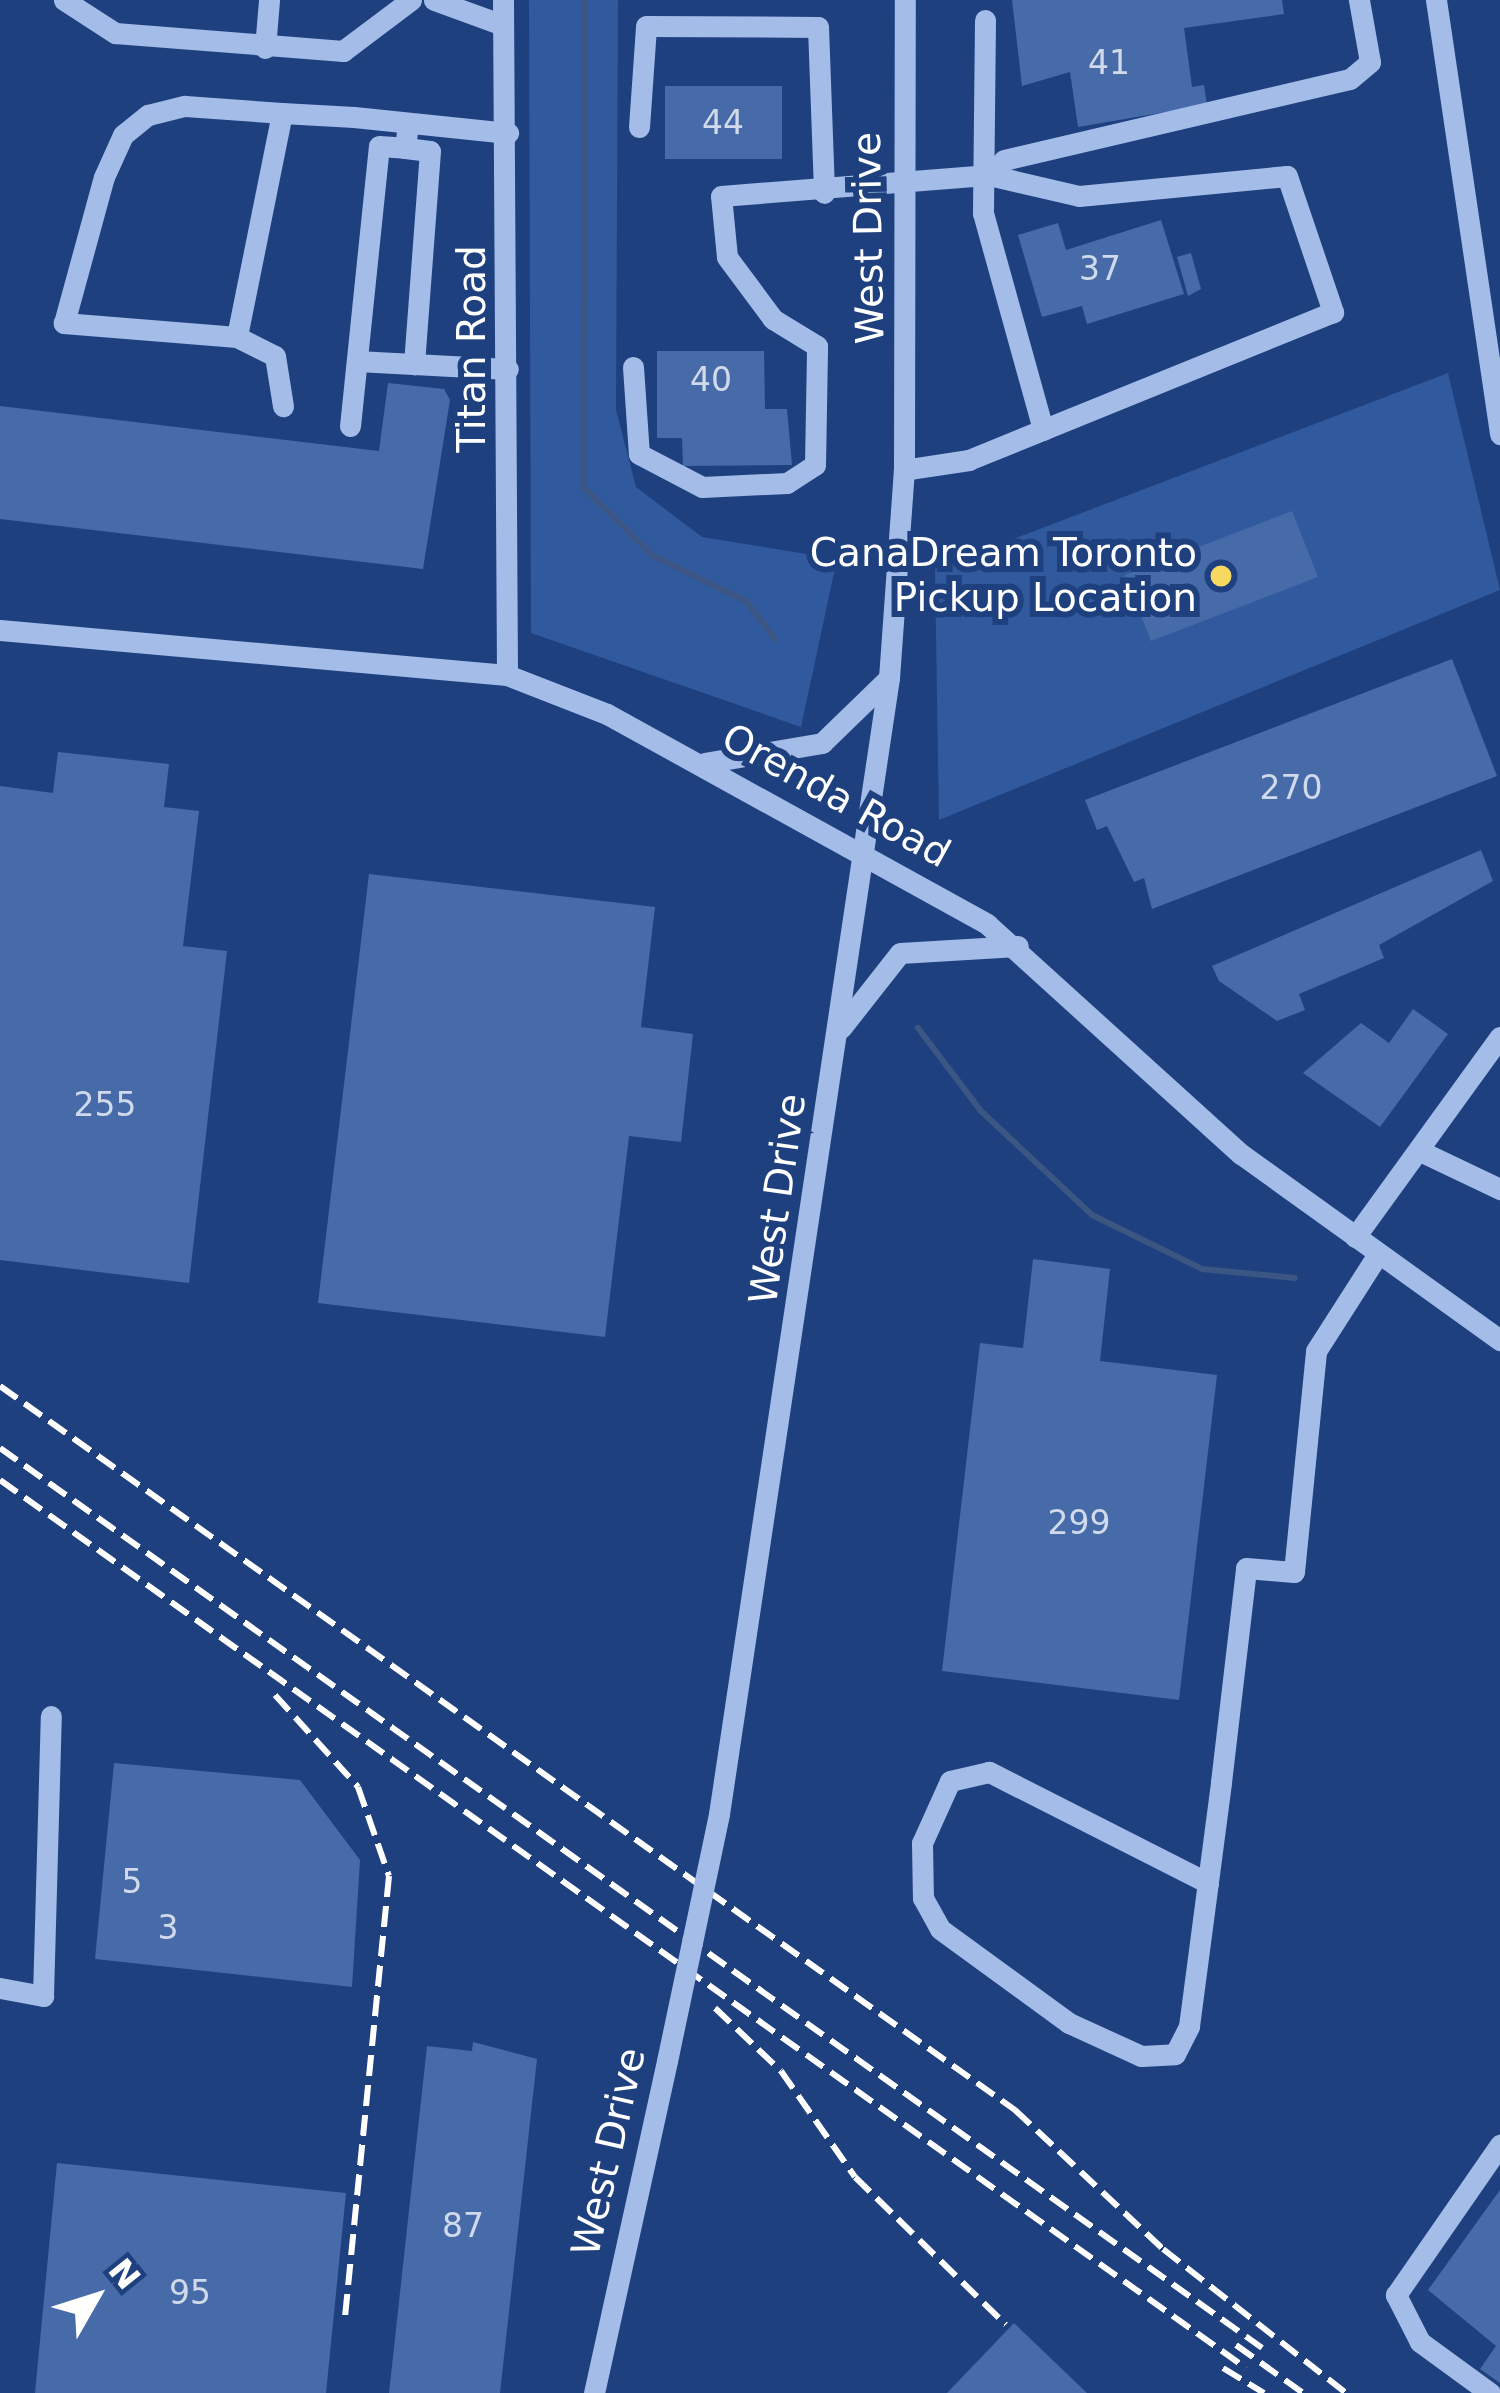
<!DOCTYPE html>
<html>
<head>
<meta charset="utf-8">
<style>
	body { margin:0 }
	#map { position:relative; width:1500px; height:2393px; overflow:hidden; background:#1e407f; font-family:"DejaVu Sans",sans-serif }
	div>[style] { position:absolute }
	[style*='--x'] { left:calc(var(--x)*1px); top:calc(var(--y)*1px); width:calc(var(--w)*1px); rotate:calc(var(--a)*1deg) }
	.green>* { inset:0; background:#31599d }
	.stream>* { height:6px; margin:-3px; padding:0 3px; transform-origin:3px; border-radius:3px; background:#3c5684 }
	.building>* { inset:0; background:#476aa9 }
	.minor>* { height:21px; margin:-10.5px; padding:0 10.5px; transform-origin:10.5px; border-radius:10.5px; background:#a3bce8 }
	.rail>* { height:6px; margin-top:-3px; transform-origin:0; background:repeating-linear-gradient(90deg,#fff 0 21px,transparent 0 30px) }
	.minor-bridge>* { height:21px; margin:-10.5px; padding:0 10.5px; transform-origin:10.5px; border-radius:10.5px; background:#a3bce8 }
	.dots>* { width:33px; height:33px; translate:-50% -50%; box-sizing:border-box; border:6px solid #1e407f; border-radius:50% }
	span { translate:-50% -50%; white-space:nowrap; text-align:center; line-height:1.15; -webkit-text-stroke:12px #1e407f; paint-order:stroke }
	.number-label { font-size:33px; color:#d1daea }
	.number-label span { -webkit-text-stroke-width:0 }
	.street-label { font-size:39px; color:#fff }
	.poi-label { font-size:39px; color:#fff }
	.right { translate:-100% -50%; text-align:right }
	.north { position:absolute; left:36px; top:2237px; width:120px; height:120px; -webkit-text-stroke:9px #1e407f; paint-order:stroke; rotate:51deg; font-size:33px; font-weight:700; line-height:48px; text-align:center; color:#fff }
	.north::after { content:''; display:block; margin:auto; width:42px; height:54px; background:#fff; clip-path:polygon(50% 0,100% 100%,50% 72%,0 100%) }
</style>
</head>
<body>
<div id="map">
	<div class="green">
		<i style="clip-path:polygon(529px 0,618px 0,616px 410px,636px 487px,702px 537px,837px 559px,801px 727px,531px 633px)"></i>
		<i style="clip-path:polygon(1448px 373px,1500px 590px,939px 820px,935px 569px)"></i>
	</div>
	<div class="stream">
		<i style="--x:585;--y:0;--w:487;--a:90.2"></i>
		<i style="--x:583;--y:487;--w:97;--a:44.6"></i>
		<i style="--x:652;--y:555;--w:105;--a:26.1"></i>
		<i style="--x:746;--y:601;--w:48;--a:52.7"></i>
		<i style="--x:918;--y:1028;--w:104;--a:52.8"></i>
		<i style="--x:981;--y:1111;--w:152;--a:43.1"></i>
		<i style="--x:1092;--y:1215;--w:123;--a:26.1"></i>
		<i style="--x:1202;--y:1269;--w:93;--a:5.5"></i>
	</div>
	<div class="building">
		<i style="clip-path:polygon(1012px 0,1282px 0,1284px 14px,1184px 28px,1192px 87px,1204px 85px,1207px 105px,1078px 127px,1070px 72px,1022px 86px)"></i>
		<i style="clip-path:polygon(665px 86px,782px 86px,782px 159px,665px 159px)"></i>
		<i style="clip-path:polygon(1161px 220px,1184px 294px,1087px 324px,1082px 306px,1042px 317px,1018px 235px,1058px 223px,1066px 250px)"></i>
		<i style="clip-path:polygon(1191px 253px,1201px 289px,1188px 296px,1177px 257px)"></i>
		<i style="clip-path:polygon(657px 351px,764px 351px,765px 409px,787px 409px,792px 465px,683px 466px,682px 438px,657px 438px)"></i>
		<i style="clip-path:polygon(388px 383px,444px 389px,450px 400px,423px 569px,0 519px,0 406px,379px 451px)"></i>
		<i style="clip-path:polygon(1292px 511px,1318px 577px,1151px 641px,1125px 575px)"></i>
		<i style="clip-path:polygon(1452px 659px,1497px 776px,1152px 909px,1144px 878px,1134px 882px,1107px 826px,1097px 830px,1085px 800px)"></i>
		<i style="clip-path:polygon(58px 752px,169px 764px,164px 807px,199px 811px,183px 946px,227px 951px,189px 1283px,0 1260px,0 786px,53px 793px)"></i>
		<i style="clip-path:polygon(1481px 850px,1493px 881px,1379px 945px,1384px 958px,1299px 994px,1305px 1010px,1277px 1021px,1219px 981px,1212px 966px)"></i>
		<i style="clip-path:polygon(369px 874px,655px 907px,641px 1027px,693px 1034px,681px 1142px,629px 1136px,605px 1337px,318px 1303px)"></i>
		<i style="clip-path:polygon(1413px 1009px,1448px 1034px,1380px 1127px,1303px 1073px,1361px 1023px,1389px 1043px)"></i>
		<i style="clip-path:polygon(1033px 1259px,1110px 1269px,1100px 1361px,1217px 1375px,1179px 1700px,942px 1671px,980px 1343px,1023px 1348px)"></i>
		<i style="clip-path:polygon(114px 1763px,300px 1780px,360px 1860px,352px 1987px,95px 1959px)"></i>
		<i style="clip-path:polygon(473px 2042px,537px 2059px,500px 2393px,389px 2393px,427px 2046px,472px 2051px)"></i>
		<i style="clip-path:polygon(57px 2163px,346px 2193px,326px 2393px,35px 2393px)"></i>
		<i style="clip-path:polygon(1500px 2190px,1500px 2383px,1480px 2369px,1496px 2346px,1428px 2290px)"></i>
		<i style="clip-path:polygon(1014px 2323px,1087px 2393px,947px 2393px)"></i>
	</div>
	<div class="minor">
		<i style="--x:64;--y:0;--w:61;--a:32.9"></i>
		<i style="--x:115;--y:33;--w:229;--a:4.5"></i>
		<i style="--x:343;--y:51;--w:85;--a:-36.9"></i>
		<i style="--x:434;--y:0;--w:70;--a:20"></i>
		<i style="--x:503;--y:0;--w:675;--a:89.66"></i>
		<i style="--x:1436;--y:0;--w:439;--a:81.6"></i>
		<i style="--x:985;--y:20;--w:193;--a:90.6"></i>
		<i style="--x:983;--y:213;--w:225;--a:74.5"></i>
		<i style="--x:265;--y:48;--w:48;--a:-85.2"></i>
		<i style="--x:282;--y:113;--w:228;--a:101.4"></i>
		<i style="--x:237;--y:337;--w:174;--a:-175.4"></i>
		<i style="--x:64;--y:323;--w:151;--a:-74.7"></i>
		<i style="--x:104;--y:177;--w:46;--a:-65.7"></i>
		<i style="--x:123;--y:135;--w:32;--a:-39"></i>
		<i style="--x:148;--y:115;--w:38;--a:-14"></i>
		<i style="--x:185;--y:106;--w:97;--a:4.1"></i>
		<i style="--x:282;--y:113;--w:72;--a:3.2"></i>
		<i style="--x:354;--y:117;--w:155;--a:5.9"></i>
		<i style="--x:639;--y:127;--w:101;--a:-86"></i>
		<i style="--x:646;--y:26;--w:172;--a:0.3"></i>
		<i style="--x:818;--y:27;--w:166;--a:87.9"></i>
		<i style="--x:405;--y:148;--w:25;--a:7"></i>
		<i style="--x:430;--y:151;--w:214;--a:94.3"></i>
		<i style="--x:989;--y:175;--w:21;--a:-45"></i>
		<i style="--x:1004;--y:160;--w:355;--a:-13.2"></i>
		<i style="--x:1350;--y:79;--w:26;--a:-40"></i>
		<i style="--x:1370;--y:62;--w:63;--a:-100.1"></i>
		<i style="--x:237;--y:337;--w:42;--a:26.6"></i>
		<i style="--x:275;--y:356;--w:51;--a:80.9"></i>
		<i style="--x:357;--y:361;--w:151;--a:3"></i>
		<i style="--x:633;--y:367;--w:87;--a:86.1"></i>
		<i style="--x:639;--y:454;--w:71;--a:27.6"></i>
		<i style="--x:702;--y:487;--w:85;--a:-2.7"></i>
		<i style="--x:787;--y:483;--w:33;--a:-33"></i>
		<i style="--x:815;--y:465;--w:119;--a:-89"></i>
		<i style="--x:817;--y:346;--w:52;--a:-148.5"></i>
		<i style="--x:773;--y:319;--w:77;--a:-126.6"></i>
		<i style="--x:727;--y:257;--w:61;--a:-95.6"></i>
		<i style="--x:721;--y:196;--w:269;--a:-4.5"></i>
		<i style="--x:989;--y:175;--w:92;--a:13.1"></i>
		<i style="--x:1079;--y:196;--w:209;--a:-5.5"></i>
		<i style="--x:1287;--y:176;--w:144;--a:71.3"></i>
		<i style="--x:1333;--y:312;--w:393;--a:157.9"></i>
		<i style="--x:969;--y:460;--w:66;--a:171.3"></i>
		<i style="--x:350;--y:426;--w:281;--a:-84.1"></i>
		<i style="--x:379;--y:146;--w:26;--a:4"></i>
		<i style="--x:405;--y:148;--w:23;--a:-83"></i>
		<i style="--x:0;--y:630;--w:509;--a:5.07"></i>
		<i style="--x:507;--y:675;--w:107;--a:21.3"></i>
		<i style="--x:607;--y:714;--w:434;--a:28.9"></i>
		<i style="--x:987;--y:924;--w:343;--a:42.2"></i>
		<i style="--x:1241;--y:1154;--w:319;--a:35.7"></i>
		<i style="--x:704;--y:763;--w:120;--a:-9.6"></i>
		<i style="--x:822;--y:743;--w:93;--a:-44.1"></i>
		<i style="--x:841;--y:1028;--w:95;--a:-51.8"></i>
		<i style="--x:900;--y:953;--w:118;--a:-3.4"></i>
		<i style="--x:1420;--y:1151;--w:89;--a:25.4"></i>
		<i style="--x:1355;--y:1237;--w:247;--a:-54.1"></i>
		<i style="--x:719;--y:1814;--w:1149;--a:-81.49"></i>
		<i style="--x:889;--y:678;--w:209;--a:-85.9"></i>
		<i style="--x:904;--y:470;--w:470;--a:-89.9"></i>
		<i style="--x:1208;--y:1883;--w:246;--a:-153.1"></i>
		<i style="--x:989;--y:1772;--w:40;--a:167"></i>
		<i style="--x:950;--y:1781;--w:68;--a:114.3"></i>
		<i style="--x:922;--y:1843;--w:55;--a:89"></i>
		<i style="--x:923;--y:1898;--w:35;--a:61"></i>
		<i style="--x:940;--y:1929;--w:160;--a:36.1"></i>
		<i style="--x:1069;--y:2023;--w:79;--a:24.6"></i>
		<i style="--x:1141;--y:2056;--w:34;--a:-3"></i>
		<i style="--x:1175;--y:2054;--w:31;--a:-63"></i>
		<i style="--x:1189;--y:2026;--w:246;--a:-82.5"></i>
		<i style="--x:1221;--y:1782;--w:215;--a:-83.3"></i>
		<i style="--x:1246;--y:1568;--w:48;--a:4.8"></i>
		<i style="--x:1294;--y:1572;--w:222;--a:-84.3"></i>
		<i style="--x:1316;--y:1351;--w:115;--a:-57.4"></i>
		<i style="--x:0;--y:1988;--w:44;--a:10.5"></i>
		<i style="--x:43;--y:1996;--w:280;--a:-88.4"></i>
		<i style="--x:594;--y:2393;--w:340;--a:-77.6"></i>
		<i style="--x:1490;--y:2393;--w:87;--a:-143.9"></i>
		<i style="--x:1420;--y:2342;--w:53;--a:-117.1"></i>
		<i style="--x:1396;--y:2295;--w:183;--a:-55.3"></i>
	</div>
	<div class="rail">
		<i style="--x:0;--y:1386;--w:1247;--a:35.5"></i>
		<i style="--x:1015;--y:2110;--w:203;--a:43.2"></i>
		<i style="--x:1163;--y:2249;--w:233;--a:38.2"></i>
		<i style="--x:0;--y:1448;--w:1550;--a:35.49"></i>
		<i style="--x:0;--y:1480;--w:1530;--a:35.48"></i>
		<i style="--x:275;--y:1695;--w:124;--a:47.9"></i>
		<i style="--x:358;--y:1787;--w:94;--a:70.8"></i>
		<i style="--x:389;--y:1876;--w:446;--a:95.7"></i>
		<i style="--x:715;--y:2008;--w:91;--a:43.7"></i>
		<i style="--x:781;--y:2071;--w:129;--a:55.1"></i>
		<i style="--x:855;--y:2177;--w:211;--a:44.4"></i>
		<i style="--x:1236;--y:2345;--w:82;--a:35.6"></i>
		<i style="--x:1223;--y:2368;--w:48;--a:31.4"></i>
	</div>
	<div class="minor-bridge">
		<i style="--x:667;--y:2061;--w:252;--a:-78.1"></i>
	</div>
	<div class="dots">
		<i style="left:1221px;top:576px;background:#f7d962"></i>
	</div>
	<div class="number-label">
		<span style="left:1109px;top:63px">41</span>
		<span style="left:723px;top:123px">44</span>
		<span style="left:1100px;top:269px">37</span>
		<span style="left:711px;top:380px">40</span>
		<span style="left:1291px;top:788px">270</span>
		<span style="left:105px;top:1105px">255</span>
		<span style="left:1079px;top:1523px">299</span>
		<span style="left:132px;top:1882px">5</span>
		<span style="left:168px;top:1928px">3</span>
		<span style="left:463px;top:2226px">87</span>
		<span style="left:190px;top:2293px">95</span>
	</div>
	<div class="street-label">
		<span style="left:869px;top:238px;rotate:-91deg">West Drive</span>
		<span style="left:472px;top:349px;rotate:-90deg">Titan Road</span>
		<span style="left:836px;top:796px;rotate:29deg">Orenda Road</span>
		<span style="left:778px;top:1199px;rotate:-82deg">West Drive</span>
		<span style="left:609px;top:2152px;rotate:-77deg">West Drive</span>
	</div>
	<div class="poi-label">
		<span class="right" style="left:1197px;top:576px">CanaDream Toronto<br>Pickup Location</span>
	</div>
	<div class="north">N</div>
</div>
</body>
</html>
